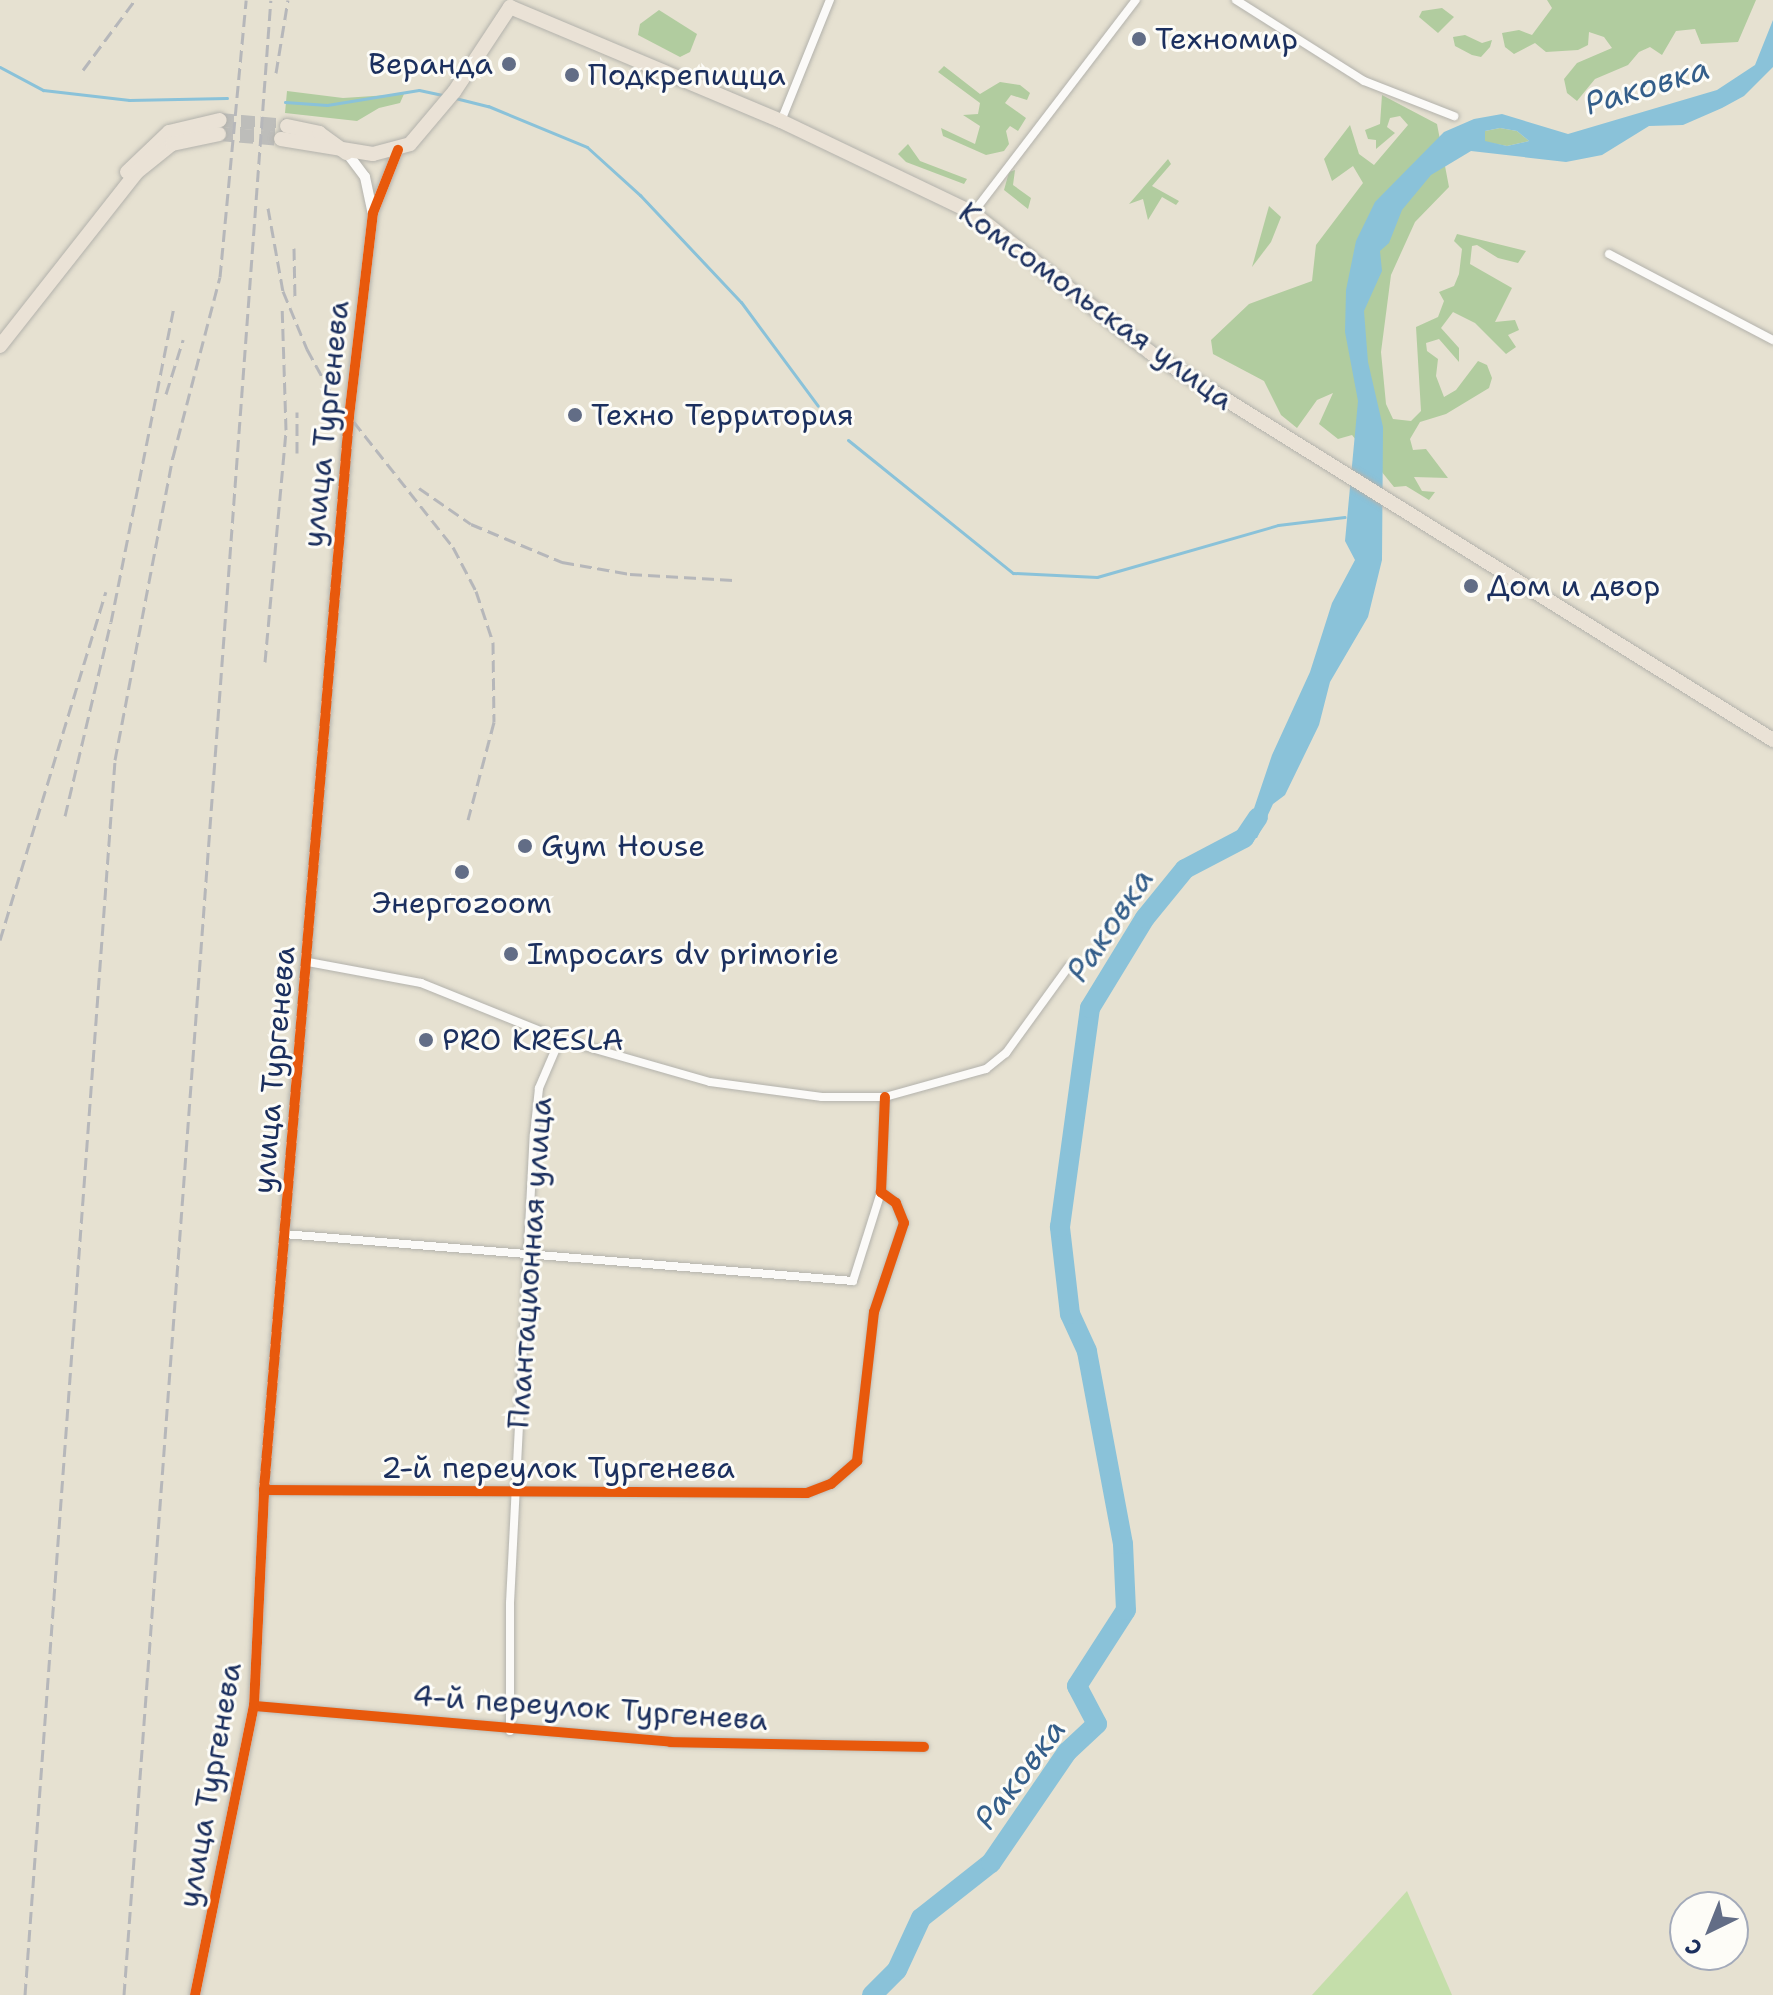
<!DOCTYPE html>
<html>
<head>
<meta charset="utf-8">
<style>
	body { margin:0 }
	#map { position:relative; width:1773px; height:1995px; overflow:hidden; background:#e6e1d1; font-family:"Shantell Sans",sans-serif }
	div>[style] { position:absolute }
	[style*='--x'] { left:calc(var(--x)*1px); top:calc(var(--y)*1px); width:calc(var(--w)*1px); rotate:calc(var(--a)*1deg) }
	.green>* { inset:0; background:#c4deaa }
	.forest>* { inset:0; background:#b1cc9f }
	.water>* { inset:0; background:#8ac2d9 }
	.stream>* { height:3px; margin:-1.5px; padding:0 1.5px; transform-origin:1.5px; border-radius:1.5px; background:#8ac2d9 }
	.river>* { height:20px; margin:-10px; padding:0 10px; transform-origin:10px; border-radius:10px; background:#8ac2d9 }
	.primary-tunnel>* { height:14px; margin-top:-7px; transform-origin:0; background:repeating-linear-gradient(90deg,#bdbdba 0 14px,transparent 0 21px) }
	.roads { filter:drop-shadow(0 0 2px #b3b2ac) drop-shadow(0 0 2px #b3b2ac) }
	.minor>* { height:8px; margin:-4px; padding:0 4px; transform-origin:4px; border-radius:4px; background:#fbfaf8 }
	.tertiary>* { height:10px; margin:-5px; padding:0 5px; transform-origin:5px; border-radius:5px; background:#fbfaf8 }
	.primary>* { height:14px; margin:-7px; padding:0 7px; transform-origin:7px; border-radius:7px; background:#eae2d6 }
	.rail>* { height:3px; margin-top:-1.5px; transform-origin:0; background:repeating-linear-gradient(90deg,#b6b7ba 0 12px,transparent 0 18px) }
	.cycleway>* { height:10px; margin:-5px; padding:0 5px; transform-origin:5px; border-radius:5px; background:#e8590c }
	.dots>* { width:22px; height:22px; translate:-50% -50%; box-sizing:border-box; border:4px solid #fdfcf7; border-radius:50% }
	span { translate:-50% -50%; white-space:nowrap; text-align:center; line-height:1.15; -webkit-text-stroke:6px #fdfcf7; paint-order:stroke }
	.poi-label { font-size:30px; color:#1b2f5e }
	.left { translate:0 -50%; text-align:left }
	.right { translate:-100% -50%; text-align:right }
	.street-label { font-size:30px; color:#1b2f5e }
	.water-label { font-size:32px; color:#345e8a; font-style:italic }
	.north { position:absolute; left:1669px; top:1891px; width:80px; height:80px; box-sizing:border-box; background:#fdfcf7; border:2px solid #a3aaba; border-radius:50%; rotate:223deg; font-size:22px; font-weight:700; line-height:32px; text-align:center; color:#1b2f5e }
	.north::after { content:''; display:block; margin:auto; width:28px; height:36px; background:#626d86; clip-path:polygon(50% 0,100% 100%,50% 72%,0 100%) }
</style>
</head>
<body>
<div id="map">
	<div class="green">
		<i style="clip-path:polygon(1407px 1891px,1452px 1995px,1312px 1995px)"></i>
	</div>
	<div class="forest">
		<i style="clip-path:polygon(1547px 0,1756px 0,1738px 42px,1701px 44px,1695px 29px,1676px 31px,1662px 55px,1650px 47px,1639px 52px,1628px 65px,1595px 79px,1577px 101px,1567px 93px,1564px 79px,1577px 63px,1612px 48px,1604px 37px,1589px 32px,1588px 45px,1578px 50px,1546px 52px,1535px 43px,1514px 54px,1505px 47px,1502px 33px,1519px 30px,1532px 35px,1552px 8px)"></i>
		<i style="clip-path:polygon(1442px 8px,1454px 17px,1438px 33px,1419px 17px,1422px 11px)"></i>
		<i style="clip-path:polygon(659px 10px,697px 34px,690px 52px,680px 57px,638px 35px,640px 24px)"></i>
		<i style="clip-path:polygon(1465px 35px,1482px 43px,1492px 40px,1490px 47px,1481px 57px,1472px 55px,1455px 46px,1453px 37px)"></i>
		<i style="clip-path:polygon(944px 66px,980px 94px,1000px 82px,1020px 85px,1030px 93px,1027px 100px,1011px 95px,1005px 103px,1026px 118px,1018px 131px,1010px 126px,1006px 131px,1009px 144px,1004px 151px,986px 155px,943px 136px,941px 128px,975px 144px,980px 126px,963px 115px,978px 114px,980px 103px,938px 72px)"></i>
		<i style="clip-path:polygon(287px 91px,343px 98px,404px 94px,400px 103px,379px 108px,357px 121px,285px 113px)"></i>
		<i style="clip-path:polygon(1382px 95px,1437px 124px,1449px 187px,1415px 222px,1391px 275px,1381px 352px,1386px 404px,1393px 419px,1411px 421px,1421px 411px,1416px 327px,1438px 317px,1444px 301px,1439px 292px,1454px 286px,1459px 274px,1462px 249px,1454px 241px,1457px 234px,1526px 251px,1518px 263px,1498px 258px,1477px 245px,1472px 246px,1470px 264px,1512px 288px,1495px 322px,1515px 320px,1519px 330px,1508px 335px,1516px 347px,1506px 354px,1475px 323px,1453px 312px,1441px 328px,1459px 348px,1459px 362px,1439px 339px,1426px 343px,1427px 351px,1438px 359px,1436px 376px,1444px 397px,1456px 390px,1478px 361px,1487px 365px,1492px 378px,1489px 388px,1446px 414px,1420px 422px,1410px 439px,1413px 450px,1426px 449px,1448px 478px,1414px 477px,1422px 491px,1435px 492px,1429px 500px,1406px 486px,1394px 487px,1352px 435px,1338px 439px,1319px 424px,1333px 393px,1317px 400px,1297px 428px,1281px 415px,1264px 381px,1213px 354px,1211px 340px,1249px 304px,1312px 281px,1316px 245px,1363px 183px,1353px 166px,1332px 181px,1324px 159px,1350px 125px,1359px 154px,1374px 165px,1408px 125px,1400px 116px,1390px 118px,1387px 127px,1395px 133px,1376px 149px,1376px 140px,1368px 139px,1365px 130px,1380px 124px)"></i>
		<i style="clip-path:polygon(1500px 128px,1517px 131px,1529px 141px,1507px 146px,1485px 142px,1485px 131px)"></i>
		<i style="clip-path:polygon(908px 144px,920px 161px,967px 179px,964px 184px,906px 162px,898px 154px)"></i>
		<i style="clip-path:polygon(1168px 159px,1171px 164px,1152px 186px,1179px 201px,1176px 205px,1162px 197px,1148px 220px,1143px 199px,1129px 204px)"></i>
		<i style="clip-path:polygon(1015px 170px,1013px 185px,1031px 198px,1028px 209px,1004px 190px,1009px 172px)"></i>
		<i style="clip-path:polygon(1269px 206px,1281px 217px,1271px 242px,1252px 267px)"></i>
	</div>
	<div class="water">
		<i style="clip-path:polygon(evenodd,1773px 20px,1773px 67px,1744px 96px,1722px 108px,1683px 125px,1649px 126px,1602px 155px,1566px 162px,1471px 151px,1431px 175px,1402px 210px,1389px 243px,1380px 251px,1382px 271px,1364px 311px,1368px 362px,1383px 427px,1382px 560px,1368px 617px,1330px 682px,1319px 725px,1285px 795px,1273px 804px,1257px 838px,1244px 838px,1272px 755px,1310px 672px,1332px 603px,1355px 560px,1345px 541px,1358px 401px,1345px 332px,1346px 290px,1356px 241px,1375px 202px,1444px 132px,1474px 119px,1502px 114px,1568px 134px,1717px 90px,1755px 65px,1773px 20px,1500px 128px,1517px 131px,1529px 141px,1507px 146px,1485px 141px,1485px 131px,1500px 128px)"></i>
	</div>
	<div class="stream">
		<i style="--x:0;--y:67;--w:49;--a:28.1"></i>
		<i style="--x:43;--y:90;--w:87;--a:6.6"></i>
		<i style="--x:129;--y:100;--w:98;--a:-1.2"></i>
		<i style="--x:455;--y:98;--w:34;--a:14"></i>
		<i style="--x:488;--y:106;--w:107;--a:22.5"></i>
		<i style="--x:587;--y:147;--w:72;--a:42.2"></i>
		<i style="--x:640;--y:195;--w:147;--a:46.7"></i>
		<i style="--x:741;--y:302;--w:129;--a:53.5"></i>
		<i style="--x:285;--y:102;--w:42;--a:4.1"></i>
		<i style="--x:327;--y:105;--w:93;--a:-9.3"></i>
		<i style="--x:419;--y:90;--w:25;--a:12"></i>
		<i style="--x:848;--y:440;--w:212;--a:38.9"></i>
		<i style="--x:1013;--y:573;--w:84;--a:2.7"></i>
		<i style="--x:1097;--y:577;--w:188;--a:-16"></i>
		<i style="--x:1278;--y:525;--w:67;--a:-6.8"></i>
	</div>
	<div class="river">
		<i style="--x:872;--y:1995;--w:35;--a:-45"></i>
		<i style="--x:897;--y:1970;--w:57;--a:-65.2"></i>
		<i style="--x:921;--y:1918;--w:89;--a:-38.2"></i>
		<i style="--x:991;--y:1863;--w:135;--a:-55.6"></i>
		<i style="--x:1067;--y:1752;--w:41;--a:-43"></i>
		<i style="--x:1097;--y:1724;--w:43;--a:-117.8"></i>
		<i style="--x:1077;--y:1686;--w:90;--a:-57.2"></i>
		<i style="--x:1126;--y:1610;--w:66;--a:-92.6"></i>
		<i style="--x:1123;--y:1544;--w:196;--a:-100.6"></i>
		<i style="--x:1087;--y:1351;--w:41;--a:-114.7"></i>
		<i style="--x:1070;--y:1314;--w:88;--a:-96.6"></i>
		<i style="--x:1060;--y:1227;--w:221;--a:-82.2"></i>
		<i style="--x:1090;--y:1008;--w:105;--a:-58.6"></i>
		<i style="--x:1145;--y:918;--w:63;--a:-50.8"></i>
		<i style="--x:1185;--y:869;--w:67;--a:-27.7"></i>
		<i style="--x:1244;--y:838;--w:25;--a:-56"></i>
	</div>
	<div class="primary-tunnel">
		<i style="--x:220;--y:120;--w:67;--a:5.1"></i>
		<i style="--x:219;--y:134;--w:62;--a:4.6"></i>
	</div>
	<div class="roads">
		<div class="minor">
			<i style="--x:1236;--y:0;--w:151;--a:32.3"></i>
			<i style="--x:1364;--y:81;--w:97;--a:21.3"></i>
			<i style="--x:781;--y:121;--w:131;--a:-68"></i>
			<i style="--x:973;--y:213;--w:268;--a:-52.6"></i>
			<i style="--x:1609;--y:254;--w:185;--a:27.7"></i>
			<i style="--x:308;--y:962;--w:115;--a:10.5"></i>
			<i style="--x:421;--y:983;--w:150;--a:21.9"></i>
			<i style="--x:560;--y:1039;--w:156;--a:16"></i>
			<i style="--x:710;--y:1082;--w:113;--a:7.6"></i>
			<i style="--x:822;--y:1097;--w:63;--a:0"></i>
			<i style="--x:885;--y:1097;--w:105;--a:-15.5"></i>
			<i style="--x:986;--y:1069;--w:26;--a:-39"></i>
			<i style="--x:1006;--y:1053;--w:107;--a:-54.1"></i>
			<i style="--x:284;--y:1234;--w:571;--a:4.72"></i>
			<i style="--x:853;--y:1281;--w:93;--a:-72.5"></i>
			<i style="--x:264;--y:1490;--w:543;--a:0.32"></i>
			<i style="--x:807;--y:1493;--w:26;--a:-21"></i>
			<i style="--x:831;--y:1484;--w:35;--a:-41"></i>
			<i style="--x:857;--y:1461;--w:150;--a:-83.5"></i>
			<i style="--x:874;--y:1312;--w:94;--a:-71.4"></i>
			<i style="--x:904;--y:1223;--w:22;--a:-112"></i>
			<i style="--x:896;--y:1203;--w:19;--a:-144"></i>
			<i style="--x:881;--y:1192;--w:95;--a:-87.6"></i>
			<i style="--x:254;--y:1706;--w:418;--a:4.9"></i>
			<i style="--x:670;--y:1742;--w:254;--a:1.1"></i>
			<i style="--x:510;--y:1731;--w:128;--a:-90"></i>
			<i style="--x:510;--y:1603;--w:469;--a:-87.1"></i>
			<i style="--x:534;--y:1135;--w:47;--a:-83.9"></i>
			<i style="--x:539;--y:1088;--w:53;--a:-66.8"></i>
		</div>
		<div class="tertiary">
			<i style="--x:347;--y:153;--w:30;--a:53"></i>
			<i style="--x:365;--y:177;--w:35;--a:78"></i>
			<i style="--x:195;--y:1995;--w:295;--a:-78.5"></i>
			<i style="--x:254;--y:1706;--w:216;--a:-87.3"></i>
			<i style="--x:264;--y:1490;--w:1076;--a:-85.47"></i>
			<i style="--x:349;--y:417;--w:205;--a:-83.3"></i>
			<i style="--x:373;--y:213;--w:68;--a:-68.4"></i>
		</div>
		<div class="primary">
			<i style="--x:510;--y:7;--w:294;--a:22.8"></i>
			<i style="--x:781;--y:121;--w:213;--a:25.6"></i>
			<i style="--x:973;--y:213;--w:226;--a:38.2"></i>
			<i style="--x:1151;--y:353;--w:733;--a:31.89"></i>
			<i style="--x:287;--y:126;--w:33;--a:12"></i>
			<i style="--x:319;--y:133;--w:34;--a:36"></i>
			<i style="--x:281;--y:139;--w:93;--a:9.3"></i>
			<i style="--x:373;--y:154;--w:38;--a:-15"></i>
			<i style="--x:410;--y:144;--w:68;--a:-49.8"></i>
			<i style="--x:454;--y:92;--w:102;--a:-56.6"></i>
			<i style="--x:127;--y:172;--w:58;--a:-43.6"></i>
			<i style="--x:169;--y:132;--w:52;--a:-13.2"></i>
			<i style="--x:0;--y:346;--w:221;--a:-51.8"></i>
			<i style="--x:137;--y:172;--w:45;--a:-38.7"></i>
			<i style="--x:172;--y:144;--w:48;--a:-12"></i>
		</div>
	</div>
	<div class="rail">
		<i style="--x:83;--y:70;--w:87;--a:-53.4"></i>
		<i style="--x:276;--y:73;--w:74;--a:-80.7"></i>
		<i style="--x:268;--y:208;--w:84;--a:79.8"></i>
		<i style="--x:283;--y:291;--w:63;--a:67.5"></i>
		<i style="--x:307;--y:349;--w:50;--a:61.4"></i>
		<i style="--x:331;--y:393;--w:196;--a:51.6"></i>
		<i style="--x:453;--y:547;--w:50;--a:62.4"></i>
		<i style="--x:476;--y:591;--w:54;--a:71.6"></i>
		<i style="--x:493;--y:642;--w:80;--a:89.3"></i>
		<i style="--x:494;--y:722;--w:101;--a:104.9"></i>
		<i style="--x:294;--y:248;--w:53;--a:88.9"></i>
		<i style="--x:166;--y:394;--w:57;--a:-72.5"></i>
		<i style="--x:297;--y:453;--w:41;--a:-90"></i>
		<i style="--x:419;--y:488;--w:63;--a:34.7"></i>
		<i style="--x:471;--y:524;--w:99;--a:22.7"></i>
		<i style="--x:562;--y:562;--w:69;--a:10"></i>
		<i style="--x:630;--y:574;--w:103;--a:3.3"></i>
		<i style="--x:265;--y:662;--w:233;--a:-84.8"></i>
		<i style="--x:286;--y:430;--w:124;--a:-91.8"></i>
		<i style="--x:65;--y:816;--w:199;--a:-76.7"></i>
		<i style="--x:111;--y:622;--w:321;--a:-78.7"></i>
		<i style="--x:0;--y:940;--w:364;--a:-73.1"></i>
		<i style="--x:25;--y:1995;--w:1238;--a:-85.83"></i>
		<i style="--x:115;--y:760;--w:309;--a:-79.2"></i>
		<i style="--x:173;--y:457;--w:186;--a:-75.4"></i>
		<i style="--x:220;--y:277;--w:278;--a:-84.6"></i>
		<i style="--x:124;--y:1995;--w:2000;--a:-85.79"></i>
	</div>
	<div class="cycleway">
		<i style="--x:264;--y:1490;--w:543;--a:0.32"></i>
		<i style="--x:807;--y:1493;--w:26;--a:-21"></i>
		<i style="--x:831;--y:1484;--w:35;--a:-41"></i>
		<i style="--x:857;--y:1461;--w:150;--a:-83.5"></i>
		<i style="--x:874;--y:1312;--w:94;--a:-71.4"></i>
		<i style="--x:904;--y:1223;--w:22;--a:-112"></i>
		<i style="--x:896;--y:1203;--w:19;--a:-144"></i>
		<i style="--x:881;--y:1192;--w:95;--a:-87.6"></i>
		<i style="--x:254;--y:1706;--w:418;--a:4.9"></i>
		<i style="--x:670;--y:1742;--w:254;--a:1.1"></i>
		<i style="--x:195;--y:1995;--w:295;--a:-78.5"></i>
		<i style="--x:254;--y:1706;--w:216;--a:-87.3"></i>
		<i style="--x:264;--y:1490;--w:1076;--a:-85.47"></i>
		<i style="--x:349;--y:417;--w:205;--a:-83.3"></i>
		<i style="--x:373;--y:213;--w:68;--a:-68.4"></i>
	</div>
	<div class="dots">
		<i style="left:1139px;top:39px;background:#626d86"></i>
		<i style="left:509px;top:64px;background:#626d86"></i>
		<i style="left:572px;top:75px;background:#626d86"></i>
		<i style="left:575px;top:415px;background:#626d86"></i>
		<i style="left:1471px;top:586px;background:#626d86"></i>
		<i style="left:525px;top:846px;background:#626d86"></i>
		<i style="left:462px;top:872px;background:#626d86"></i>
		<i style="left:511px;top:954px;background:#626d86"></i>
		<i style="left:426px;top:1040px;background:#626d86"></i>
	</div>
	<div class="poi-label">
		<span class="left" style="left:1155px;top:39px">Техномир</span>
		<span class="right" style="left:493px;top:64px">Веранда</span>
		<span class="left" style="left:588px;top:75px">Подкрепицца</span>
		<span class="left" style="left:591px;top:415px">Техно Территория</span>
		<span class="left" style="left:1487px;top:586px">Дом и двор</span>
		<span class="left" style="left:541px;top:846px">Gym House</span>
		<span style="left:462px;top:903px">Энергоzoom</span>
		<span class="left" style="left:527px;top:954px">Impocars dv primorie</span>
		<span class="left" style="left:442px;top:1040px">PRO KRESLA</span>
	</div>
	<div class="street-label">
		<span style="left:1096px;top:306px;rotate:36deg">Комсомольская улица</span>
		<span style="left:326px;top:424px;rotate:-84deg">улица Тургенева</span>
		<span style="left:274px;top:1070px;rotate:-85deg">улица Тургенева</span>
		<span style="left:530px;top:1263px;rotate:-86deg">Плантационная улица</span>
		<span style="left:558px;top:1468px">2-й переулок Тургенева</span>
		<span style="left:590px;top:1708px;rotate:4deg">4-й переулок Тургенева</span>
		<span style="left:210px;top:1785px;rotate:-80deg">улица Тургенева</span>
	</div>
	<div class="water-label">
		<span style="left:1647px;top:86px;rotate:-17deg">Раковка</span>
		<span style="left:1110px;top:925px;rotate:-56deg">Раковка</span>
		<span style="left:1020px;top:1774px;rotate:-53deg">Раковка</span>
	</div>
	<div class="north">С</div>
</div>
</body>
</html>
